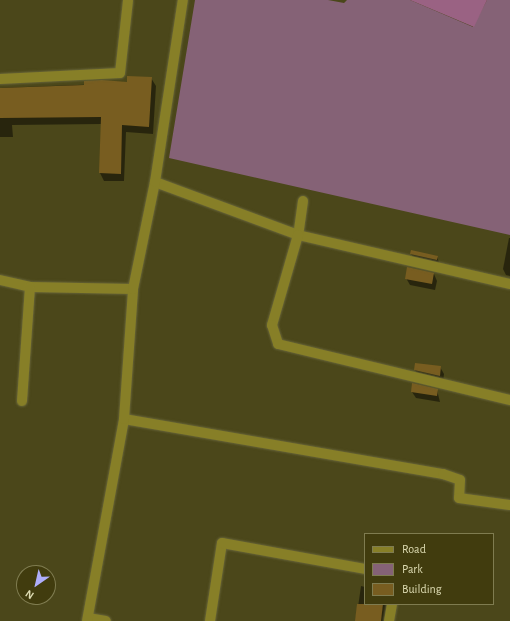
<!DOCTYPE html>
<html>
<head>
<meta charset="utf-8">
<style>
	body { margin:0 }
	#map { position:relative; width:510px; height:621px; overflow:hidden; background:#4b471a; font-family:"Alegreya Sans",sans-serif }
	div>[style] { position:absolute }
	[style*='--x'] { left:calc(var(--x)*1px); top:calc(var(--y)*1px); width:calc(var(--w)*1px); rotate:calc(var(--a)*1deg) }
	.green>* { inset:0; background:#856276 }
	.forest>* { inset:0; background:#9a6283 }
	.shadow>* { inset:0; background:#0007 }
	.building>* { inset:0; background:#785d20 }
	.roads { filter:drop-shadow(0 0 1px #686539) drop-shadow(0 0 1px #686539) }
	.minor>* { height:10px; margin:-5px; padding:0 5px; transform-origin:5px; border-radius:5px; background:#877f27 }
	span { translate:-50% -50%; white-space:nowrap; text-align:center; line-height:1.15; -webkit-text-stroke:3px #413c0e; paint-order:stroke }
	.legend { position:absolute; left:364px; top:533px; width:130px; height:72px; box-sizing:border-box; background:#413c0e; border:1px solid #7f7c50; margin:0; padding:5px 7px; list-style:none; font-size:12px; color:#dddbb2 }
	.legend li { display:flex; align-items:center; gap:8px; height:20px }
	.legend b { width:20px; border:1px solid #7f7c50 }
	.north { position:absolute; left:16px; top:565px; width:40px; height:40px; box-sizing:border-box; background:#413c0e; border:1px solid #7f7c50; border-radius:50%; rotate:214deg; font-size:11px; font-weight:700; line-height:16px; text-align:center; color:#dddbb2 }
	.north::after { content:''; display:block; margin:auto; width:14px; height:18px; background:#afaefa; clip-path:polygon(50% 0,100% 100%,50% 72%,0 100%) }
</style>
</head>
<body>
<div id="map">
	<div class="green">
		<i style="clip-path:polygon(195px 0,328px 0,344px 3px,347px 0,410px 0,473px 27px,487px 0,510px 0,510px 235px,169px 158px)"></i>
	</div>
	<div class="forest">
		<i style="clip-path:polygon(410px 0,487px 0,474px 27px)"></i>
	</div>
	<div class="shadow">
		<i style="clip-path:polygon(151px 78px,156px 86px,153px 134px,126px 132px,124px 181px,104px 181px,100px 173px,102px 124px,12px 125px,13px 137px,0 137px,0 88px,128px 83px)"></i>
		<i style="clip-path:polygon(509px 238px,510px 238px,510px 276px,506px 275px,503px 269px)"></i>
		<i style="clip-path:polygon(411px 254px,437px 256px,440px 266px,415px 261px)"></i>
		<i style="clip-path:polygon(434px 274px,437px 281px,435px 290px,410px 285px,406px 278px)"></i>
		<i style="clip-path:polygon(440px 367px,444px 374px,443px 382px,419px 377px,415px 370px)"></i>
		<i style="clip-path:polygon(437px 390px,440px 402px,416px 398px,412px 392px)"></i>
		<i style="clip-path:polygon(361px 586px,365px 587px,365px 604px,387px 604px,385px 621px,356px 621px)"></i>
	</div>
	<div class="building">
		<i style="clip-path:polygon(127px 76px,152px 77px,149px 127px,122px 125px,121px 174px,99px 173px,101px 117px,0 118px,0 88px,84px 85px,84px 81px,102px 80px,127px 82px)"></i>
		<i style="clip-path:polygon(411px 250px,438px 256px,437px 260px,410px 254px)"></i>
		<i style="clip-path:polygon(407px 267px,434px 273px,432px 284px,405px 279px)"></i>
		<i style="clip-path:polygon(415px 363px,441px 366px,440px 376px,414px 370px)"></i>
		<i style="clip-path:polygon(412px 383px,438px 389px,437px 396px,411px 392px)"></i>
		<i style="clip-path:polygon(357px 604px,383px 604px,381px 621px,355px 621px)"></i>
	</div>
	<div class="roads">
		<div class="minor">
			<i style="--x:0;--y:79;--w:120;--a:-2.9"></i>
			<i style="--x:120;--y:73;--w:73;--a:-83.7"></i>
			<i style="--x:155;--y:182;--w:153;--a:20.3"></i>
			<i style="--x:298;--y:235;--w:218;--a:13"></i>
			<i style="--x:303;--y:201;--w:34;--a:98"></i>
			<i style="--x:298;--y:235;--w:94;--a:106.1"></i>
			<i style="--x:272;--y:325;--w:20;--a:72"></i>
			<i style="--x:278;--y:344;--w:239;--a:13.6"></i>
			<i style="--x:0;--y:280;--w:31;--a:13"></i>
			<i style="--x:30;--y:287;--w:103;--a:1.1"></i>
			<i style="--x:22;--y:401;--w:114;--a:-86"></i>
			<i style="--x:124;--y:419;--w:324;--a:9.8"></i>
			<i style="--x:443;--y:474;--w:18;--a:19"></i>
			<i style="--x:460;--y:480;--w:18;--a:93"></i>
			<i style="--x:459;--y:498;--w:51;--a:7.8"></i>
			<i style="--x:88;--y:618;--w:18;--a:9"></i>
			<i style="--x:87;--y:621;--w:205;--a:-79.6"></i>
			<i style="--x:124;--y:419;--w:130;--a:-86"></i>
			<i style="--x:133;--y:289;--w:109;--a:-78.4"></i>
			<i style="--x:155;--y:182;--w:184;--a:-81.3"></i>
			<i style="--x:210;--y:621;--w:79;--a:-81.3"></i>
			<i style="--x:222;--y:543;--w:145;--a:10.3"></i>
			<i style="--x:389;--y:621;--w:17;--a:-80"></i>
		</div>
	</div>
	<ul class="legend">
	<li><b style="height:5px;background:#877f27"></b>Road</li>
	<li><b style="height:11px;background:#856276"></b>Park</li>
	<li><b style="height:11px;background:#785d20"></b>Building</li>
	</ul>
	<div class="north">N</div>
</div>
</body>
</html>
